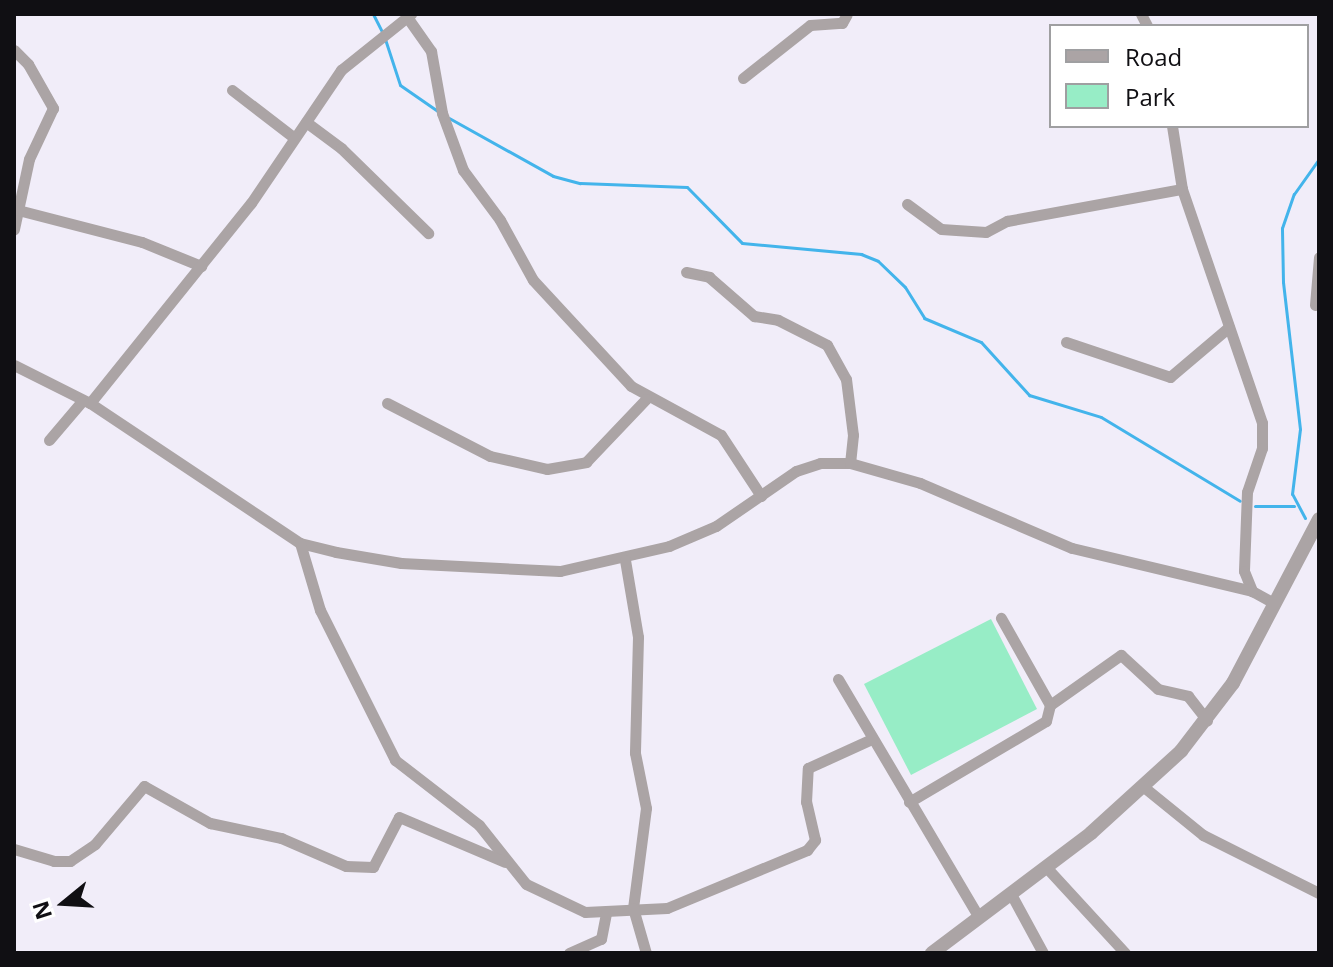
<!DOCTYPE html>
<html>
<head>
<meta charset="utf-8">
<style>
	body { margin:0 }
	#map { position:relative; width:1333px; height:967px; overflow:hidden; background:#f1edf9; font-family:"Open Sans",sans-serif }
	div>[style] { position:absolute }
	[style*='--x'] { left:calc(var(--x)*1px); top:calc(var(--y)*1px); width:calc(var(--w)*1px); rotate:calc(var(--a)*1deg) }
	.green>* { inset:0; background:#97edc6 }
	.stream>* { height:3px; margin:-1.5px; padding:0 1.5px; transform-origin:1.5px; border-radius:1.5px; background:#43b4eb }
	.minor>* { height:11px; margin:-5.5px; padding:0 5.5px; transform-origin:5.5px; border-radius:5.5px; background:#aba4a5 }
	.tertiary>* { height:14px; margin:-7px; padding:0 7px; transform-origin:7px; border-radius:7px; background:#aba4a5 }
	span { translate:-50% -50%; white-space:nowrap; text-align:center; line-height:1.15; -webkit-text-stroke:7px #fff; paint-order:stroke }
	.frame { position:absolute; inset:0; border:16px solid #100f13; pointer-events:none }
	.legend { position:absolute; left:1049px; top:24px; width:260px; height:104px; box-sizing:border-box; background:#fff; border:2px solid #9f9fa1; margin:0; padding:10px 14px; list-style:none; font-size:24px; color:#100f13 }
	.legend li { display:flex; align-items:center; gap:16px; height:40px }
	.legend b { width:40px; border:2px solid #9f9fa1 }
	.north { position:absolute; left:24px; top:863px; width:80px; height:80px; -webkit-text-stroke:6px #fff; paint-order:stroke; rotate:252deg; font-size:22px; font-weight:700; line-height:32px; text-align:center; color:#100f13 }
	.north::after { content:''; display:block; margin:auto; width:28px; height:36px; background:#100f13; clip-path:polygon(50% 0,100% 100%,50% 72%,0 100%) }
</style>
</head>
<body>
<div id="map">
	<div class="green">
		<i style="clip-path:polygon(991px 619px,1037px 709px,911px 775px,864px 684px)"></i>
	</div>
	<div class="stream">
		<i style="--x:373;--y:14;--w:20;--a:63"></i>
		<i style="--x:385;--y:39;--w:48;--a:71.9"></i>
		<i style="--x:400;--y:85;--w:47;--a:34.7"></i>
		<i style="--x:449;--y:118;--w:119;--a:29.1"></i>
		<i style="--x:553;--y:176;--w:28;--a:15"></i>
		<i style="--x:580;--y:183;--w:107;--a:2.1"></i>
		<i style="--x:687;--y:187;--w:78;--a:45.5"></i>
		<i style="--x:742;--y:243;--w:120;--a:5.3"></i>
		<i style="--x:861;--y:254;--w:18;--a:22"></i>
		<i style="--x:878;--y:261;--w:37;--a:44"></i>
		<i style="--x:905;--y:287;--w:36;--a:58"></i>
		<i style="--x:924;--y:318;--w:62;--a:22.8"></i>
		<i style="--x:981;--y:342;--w:72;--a:47.8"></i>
		<i style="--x:1029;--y:395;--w:75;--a:17"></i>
		<i style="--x:1101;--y:417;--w:162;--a:31.1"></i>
		<i style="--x:1255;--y:506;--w:39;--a:0"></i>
		<i style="--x:1305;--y:518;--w:27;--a:-118"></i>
		<i style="--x:1292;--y:494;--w:65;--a:-83"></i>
		<i style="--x:1300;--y:429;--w:148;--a:-96.6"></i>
		<i style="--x:1283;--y:282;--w:54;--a:-91.1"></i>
		<i style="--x:1282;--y:228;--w:36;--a:-71"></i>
		<i style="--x:1294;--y:194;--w:43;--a:-54.5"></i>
	</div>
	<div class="minor">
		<i style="--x:1141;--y:14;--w:13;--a:63"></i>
		<i style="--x:407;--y:17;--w:42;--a:54.8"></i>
		<i style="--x:431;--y:51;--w:63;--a:79.9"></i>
		<i style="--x:442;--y:113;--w:61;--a:69.8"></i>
		<i style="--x:463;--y:170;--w:62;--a:53.5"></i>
		<i style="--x:500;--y:220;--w:68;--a:61.2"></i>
		<i style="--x:533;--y:280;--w:144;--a:47.2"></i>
		<i style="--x:631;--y:386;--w:102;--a:28.6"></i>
		<i style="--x:721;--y:435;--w:73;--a:56.7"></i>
		<i style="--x:14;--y:50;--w:20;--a:45"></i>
		<i style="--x:28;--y:64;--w:51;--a:60.4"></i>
		<i style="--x:53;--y:108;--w:56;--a:115.2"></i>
		<i style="--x:29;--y:159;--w:72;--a:102.1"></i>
		<i style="--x:743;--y:78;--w:85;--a:-38.3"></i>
		<i style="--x:810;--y:25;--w:32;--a:-4"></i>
		<i style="--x:842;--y:23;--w:10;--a:-61"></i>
		<i style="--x:232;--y:90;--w:77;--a:37.6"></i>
		<i style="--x:306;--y:122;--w:44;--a:36.6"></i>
		<i style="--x:341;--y:148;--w:122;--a:44.3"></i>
		<i style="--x:1172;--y:126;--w:64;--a:81"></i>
		<i style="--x:1182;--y:189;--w:247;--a:71.1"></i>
		<i style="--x:1262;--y:423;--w:25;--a:90"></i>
		<i style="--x:1262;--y:448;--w:46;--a:108.8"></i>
		<i style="--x:1247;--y:492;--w:79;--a:92.2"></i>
		<i style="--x:1244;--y:571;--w:22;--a:68"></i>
		<i style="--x:1252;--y:591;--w:26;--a:29"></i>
		<i style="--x:907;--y:204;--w:42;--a:36.3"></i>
		<i style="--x:941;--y:229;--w:45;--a:3.8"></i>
		<i style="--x:986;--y:232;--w:24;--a:-28"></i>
		<i style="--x:1007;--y:221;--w:178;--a:-10.4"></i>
		<i style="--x:18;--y:210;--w:128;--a:14.5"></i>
		<i style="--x:142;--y:242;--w:64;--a:22.1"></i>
		<i style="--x:686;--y:272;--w:24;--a:12"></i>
		<i style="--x:709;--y:277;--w:60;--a:40.9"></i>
		<i style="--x:754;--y:316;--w:24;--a:9"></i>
		<i style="--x:778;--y:320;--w:55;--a:27"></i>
		<i style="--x:827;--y:345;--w:39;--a:61"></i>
		<i style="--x:846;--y:379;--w:56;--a:82.9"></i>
		<i style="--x:853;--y:435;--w:28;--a:96"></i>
		<i style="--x:1315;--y:305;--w:48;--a:-85.2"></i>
		<i style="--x:1066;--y:342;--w:110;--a:18.6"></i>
		<i style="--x:1170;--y:377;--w:77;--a:-40.3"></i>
		<i style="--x:14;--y:365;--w:85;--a:26.6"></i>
		<i style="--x:90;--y:403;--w:252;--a:33.7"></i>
		<i style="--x:300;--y:543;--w:37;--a:14"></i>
		<i style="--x:336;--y:552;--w:66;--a:9.6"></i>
		<i style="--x:401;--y:563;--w:159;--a:2.9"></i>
		<i style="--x:560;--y:571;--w:112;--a:-12.9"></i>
		<i style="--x:669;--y:546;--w:51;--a:-23.1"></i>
		<i style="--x:716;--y:526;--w:97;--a:-34.5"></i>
		<i style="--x:796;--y:471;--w:25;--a:-18"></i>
		<i style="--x:820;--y:463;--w:30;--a:0"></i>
		<i style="--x:850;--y:463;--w:73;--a:15.9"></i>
		<i style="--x:920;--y:483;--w:165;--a:23.2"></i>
		<i style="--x:1072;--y:548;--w:185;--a:13.4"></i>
		<i style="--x:90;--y:403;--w:257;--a:-51.2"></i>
		<i style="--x:251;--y:203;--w:161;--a:-55.9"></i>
		<i style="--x:341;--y:70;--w:90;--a:-38.7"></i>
		<i style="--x:387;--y:403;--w:116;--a:27.2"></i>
		<i style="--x:490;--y:456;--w:58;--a:12.8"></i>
		<i style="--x:547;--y:469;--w:40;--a:-10"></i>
		<i style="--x:586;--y:462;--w:87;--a:-46.4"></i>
		<i style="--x:49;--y:440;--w:52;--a:-49.6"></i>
		<i style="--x:300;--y:543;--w:70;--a:73.4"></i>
		<i style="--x:320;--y:610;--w:168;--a:63.4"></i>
		<i style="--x:395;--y:760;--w:106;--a:37.7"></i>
		<i style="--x:479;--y:825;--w:75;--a:51.5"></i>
		<i style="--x:526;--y:884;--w:65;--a:25.4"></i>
		<i style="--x:585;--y:912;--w:82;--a:-2.8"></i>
		<i style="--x:667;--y:908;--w:152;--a:-22.5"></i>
		<i style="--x:807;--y:850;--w:13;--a:-51"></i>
		<i style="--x:815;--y:840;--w:39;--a:-103"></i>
		<i style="--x:806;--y:802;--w:34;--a:-87"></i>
		<i style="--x:808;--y:768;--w:70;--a:-24.4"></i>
		<i style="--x:625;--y:560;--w:78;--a:80.4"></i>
		<i style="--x:638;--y:637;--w:116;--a:91.5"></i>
		<i style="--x:635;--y:753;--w:56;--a:78.7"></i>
		<i style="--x:646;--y:808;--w:101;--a:97.4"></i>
		<i style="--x:633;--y:908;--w:47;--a:73.9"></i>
		<i style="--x:838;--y:679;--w:277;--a:59.4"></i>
		<i style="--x:1050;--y:705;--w:87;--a:-35.2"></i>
		<i style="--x:1121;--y:655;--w:50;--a:42.6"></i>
		<i style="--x:1158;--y:689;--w:31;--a:13"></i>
		<i style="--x:1188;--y:696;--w:31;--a:52"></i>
		<i style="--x:1145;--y:788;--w:75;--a:39"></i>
		<i style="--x:1203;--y:835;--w:130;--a:26.6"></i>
		<i style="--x:909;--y:802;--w:159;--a:-30.6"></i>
		<i style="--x:1046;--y:721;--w:16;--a:-76"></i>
		<i style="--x:1050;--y:705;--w:100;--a:-119.4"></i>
		<i style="--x:14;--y:849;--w:42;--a:16.7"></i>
		<i style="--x:54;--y:861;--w:16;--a:0"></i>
		<i style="--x:70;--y:861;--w:30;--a:-34"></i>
		<i style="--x:95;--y:844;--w:76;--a:-49.8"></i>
		<i style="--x:144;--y:786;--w:76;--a:29.3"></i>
		<i style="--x:210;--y:823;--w:73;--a:11.9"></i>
		<i style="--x:281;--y:838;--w:71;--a:23.3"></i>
		<i style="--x:346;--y:866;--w:27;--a:2"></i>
		<i style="--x:373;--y:867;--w:56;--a:-62.5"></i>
		<i style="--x:399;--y:817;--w:115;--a:23"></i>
		<i style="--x:1046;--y:867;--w:117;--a:47.4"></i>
		<i style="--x:1011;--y:894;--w:67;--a:61.5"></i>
		<i style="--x:569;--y:953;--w:35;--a:-24"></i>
		<i style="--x:601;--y:939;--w:26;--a:-79"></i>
	</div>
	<div class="tertiary">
		<i style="--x:932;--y:953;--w:199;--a:-37"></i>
		<i style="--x:1091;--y:833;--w:122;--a:-42.3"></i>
		<i style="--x:1181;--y:751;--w:86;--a:-52.6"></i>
		<i style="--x:1233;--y:683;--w:185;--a:-62.3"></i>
	</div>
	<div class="frame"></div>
	<ul class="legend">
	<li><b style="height:10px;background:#aba4a5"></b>Road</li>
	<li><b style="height:22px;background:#97edc6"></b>Park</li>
	</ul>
	<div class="north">N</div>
</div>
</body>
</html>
